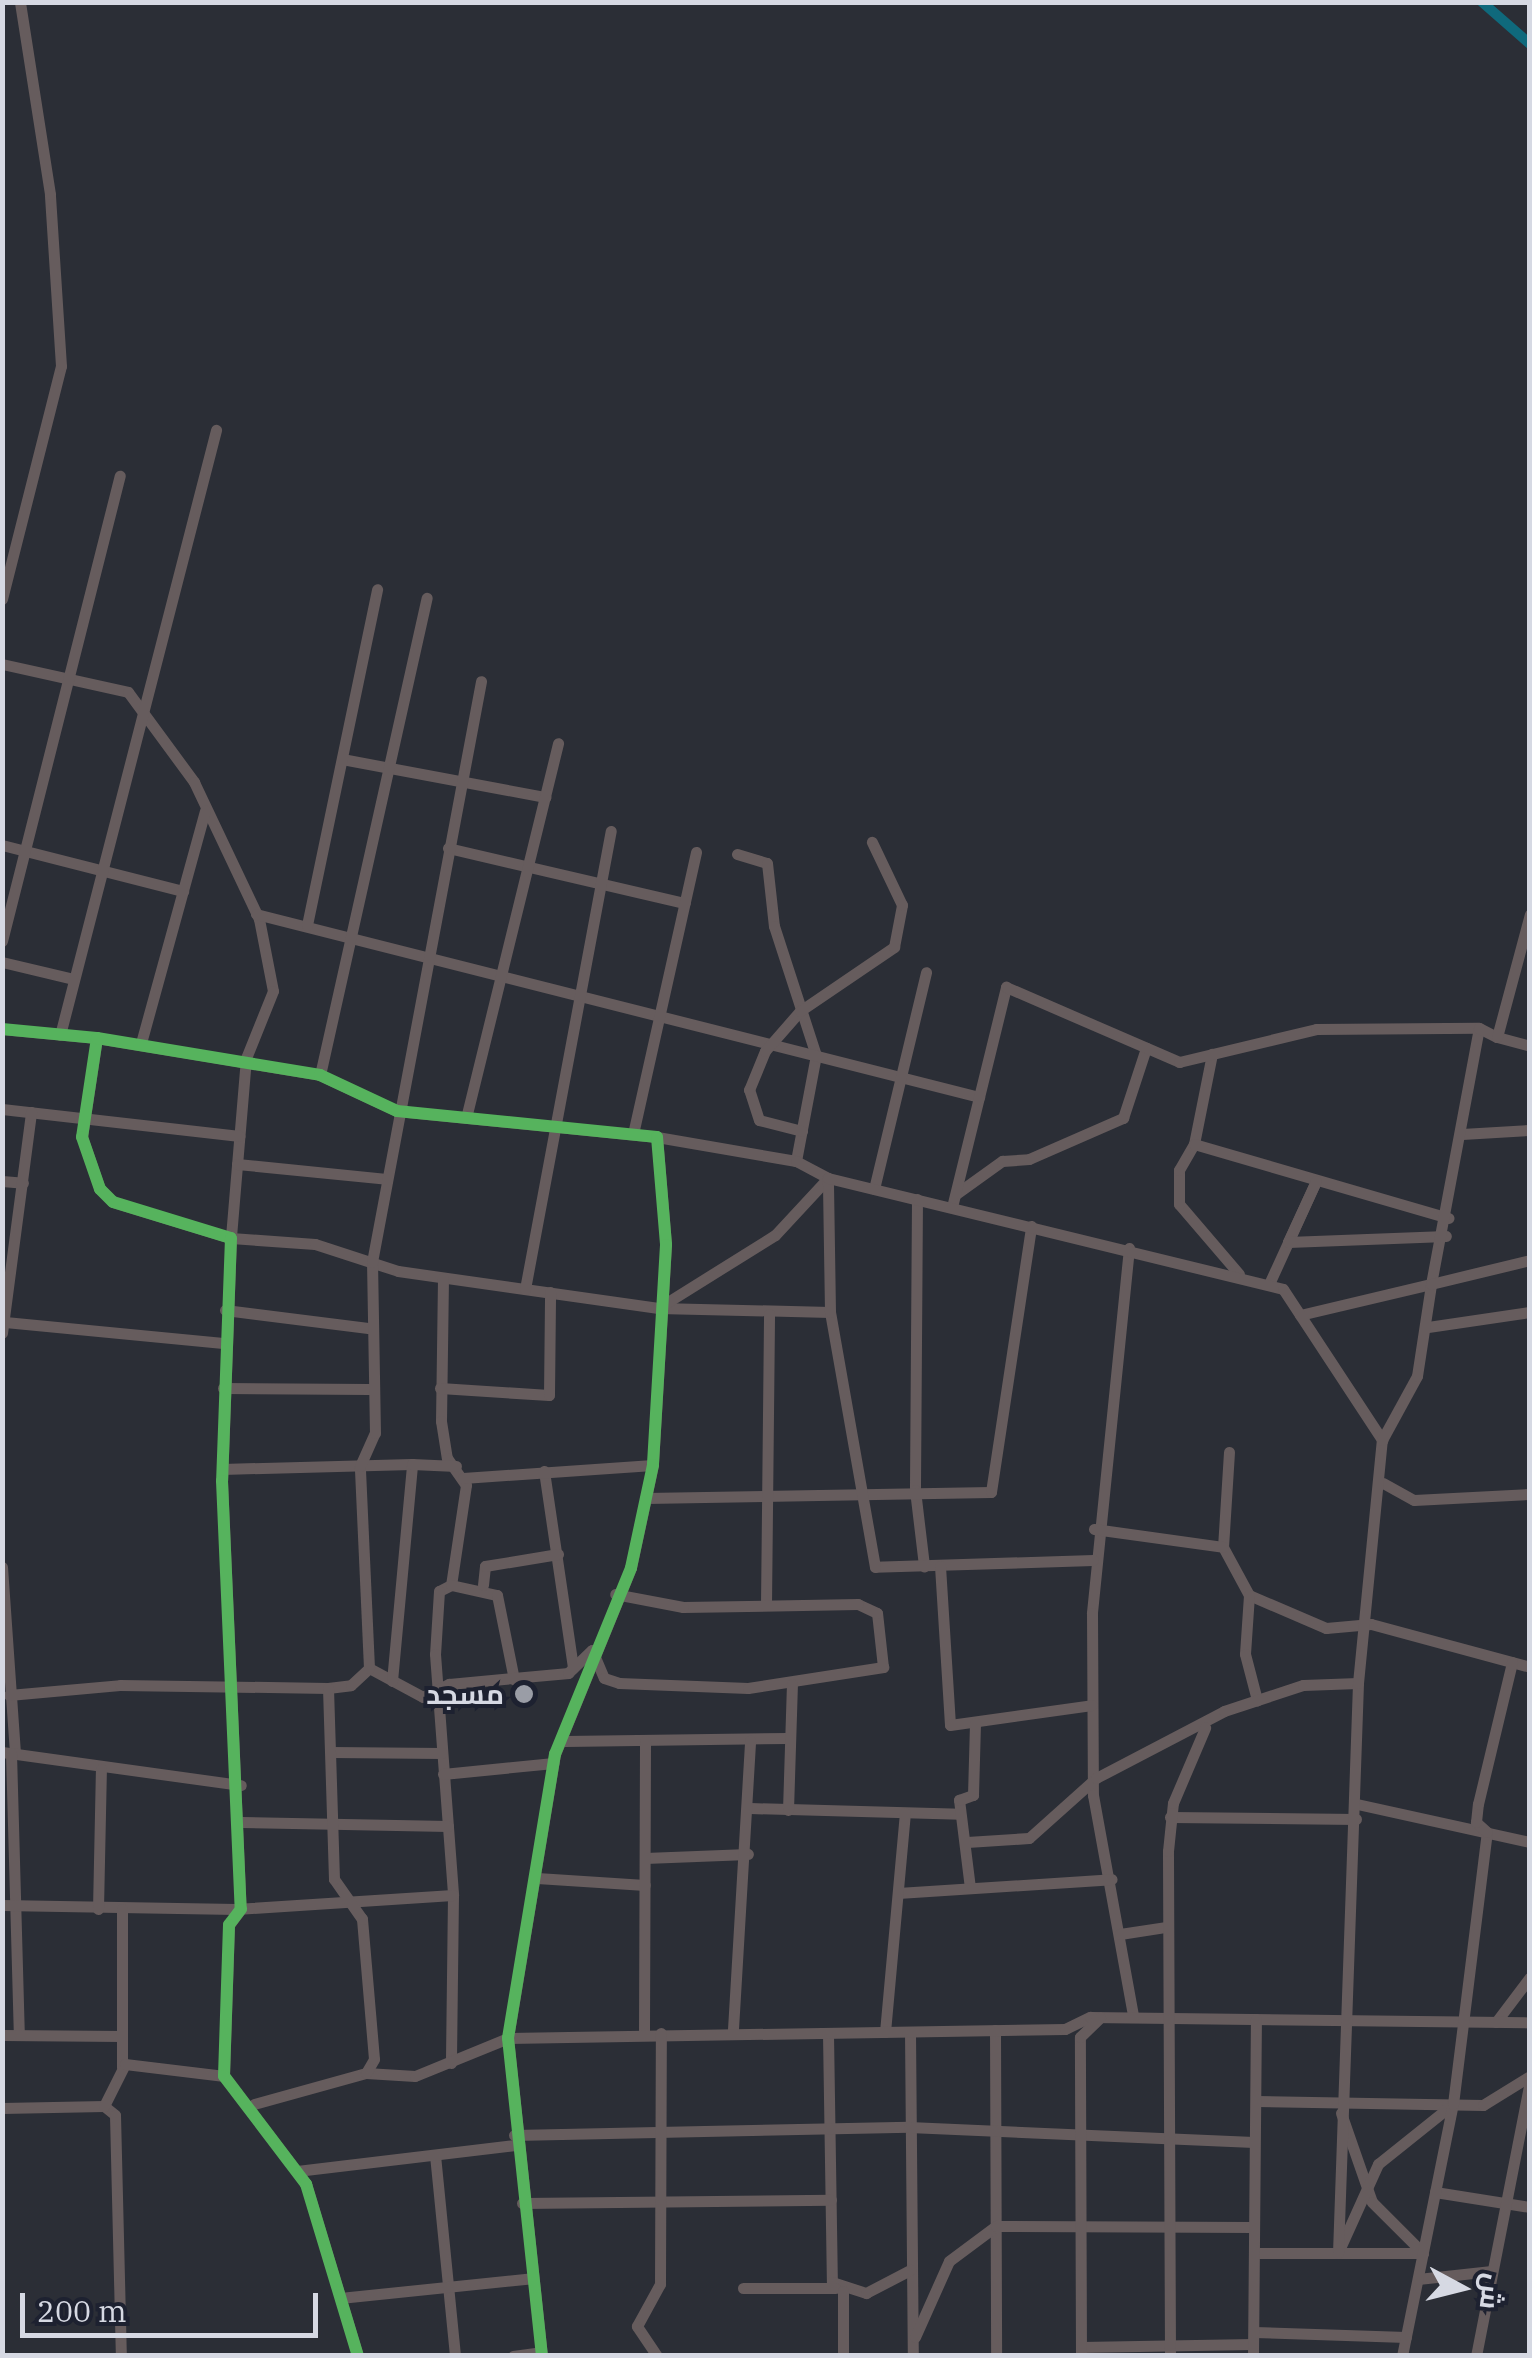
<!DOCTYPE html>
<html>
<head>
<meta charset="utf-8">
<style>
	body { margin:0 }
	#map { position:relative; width:1532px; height:2358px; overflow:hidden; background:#2b2e36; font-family:"IBM Plex Serif",Cairo,serif }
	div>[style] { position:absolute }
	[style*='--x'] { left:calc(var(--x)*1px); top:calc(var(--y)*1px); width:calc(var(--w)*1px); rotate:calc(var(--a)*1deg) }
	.canal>* { height:10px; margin:-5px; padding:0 5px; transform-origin:5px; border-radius:5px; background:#0f697c }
	.minor>* { height:11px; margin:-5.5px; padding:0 5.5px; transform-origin:5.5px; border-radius:5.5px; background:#665c5d }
	.cycleway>* { height:12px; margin:-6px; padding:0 6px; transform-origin:6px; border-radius:6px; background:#56b35d }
	.dots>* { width:28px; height:28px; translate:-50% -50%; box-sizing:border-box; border:5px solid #1d2130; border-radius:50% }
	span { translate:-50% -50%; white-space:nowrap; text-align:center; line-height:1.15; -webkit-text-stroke:8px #1d2130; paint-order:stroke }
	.poi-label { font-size:28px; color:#d6d9e3; font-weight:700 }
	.right { translate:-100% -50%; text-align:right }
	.frame { position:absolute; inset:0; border:5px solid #d6d9e3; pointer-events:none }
	.north { position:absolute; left:1412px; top:2238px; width:100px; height:100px; -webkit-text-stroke:8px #1d2130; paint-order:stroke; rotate:97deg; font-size:28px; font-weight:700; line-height:40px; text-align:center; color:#d6d9e3 }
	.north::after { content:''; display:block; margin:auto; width:35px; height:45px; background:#d6d9e3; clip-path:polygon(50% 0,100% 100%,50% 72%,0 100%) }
	.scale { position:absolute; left:20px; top:2293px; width:298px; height:45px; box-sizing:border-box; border:5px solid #d6d9e3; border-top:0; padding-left:12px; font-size:30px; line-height:35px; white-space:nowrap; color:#d6d9e3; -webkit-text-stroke:8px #1d2130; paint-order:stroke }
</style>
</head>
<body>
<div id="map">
	<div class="canal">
		<i style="--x:1482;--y:2;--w:64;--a:41.2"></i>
	</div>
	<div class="minor">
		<i style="--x:2;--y:599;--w:240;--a:-75.8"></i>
		<i style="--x:61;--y:366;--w:172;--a:-93.7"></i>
		<i style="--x:50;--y:194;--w:194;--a:-98.9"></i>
		<i style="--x:2;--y:664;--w:129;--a:12.5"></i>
		<i style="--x:128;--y:692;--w:112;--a:53.7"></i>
		<i style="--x:194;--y:782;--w:152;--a:64.6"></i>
		<i style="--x:259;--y:919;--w:73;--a:79"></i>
		<i style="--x:273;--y:991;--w:72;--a:111.9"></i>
		<i style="--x:246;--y:1058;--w:181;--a:94.8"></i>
		<i style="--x:231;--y:1238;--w:84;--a:4.1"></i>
		<i style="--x:315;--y:1244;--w:87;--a:18"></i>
		<i style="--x:398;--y:1271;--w:263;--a:8.1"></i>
		<i style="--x:658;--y:1308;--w:172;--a:1.3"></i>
		<i style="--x:342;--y:759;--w:207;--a:10.6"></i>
		<i style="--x:2;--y:845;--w:187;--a:14.3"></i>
		<i style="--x:448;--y:848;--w:243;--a:13.1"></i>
		<i style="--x:737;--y:854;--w:31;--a:17"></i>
		<i style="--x:767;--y:863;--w:63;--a:83.7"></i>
		<i style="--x:774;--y:926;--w:136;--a:72"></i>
		<i style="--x:816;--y:1055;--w:108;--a:100.7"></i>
		<i style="--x:256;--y:914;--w:746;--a:14.2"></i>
		<i style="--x:307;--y:925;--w:343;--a:-78.2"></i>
		<i style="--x:2;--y:941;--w:480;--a:-75.8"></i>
		<i style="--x:2;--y:962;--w:74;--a:13.3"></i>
		<i style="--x:2;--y:1029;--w:95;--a:5.4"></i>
		<i style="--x:97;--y:1038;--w:100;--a:98.6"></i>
		<i style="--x:82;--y:1137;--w:55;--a:70.9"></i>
		<i style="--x:100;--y:1189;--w:18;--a:45"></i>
		<i style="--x:113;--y:1202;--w:123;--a:17"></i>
		<i style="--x:231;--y:1238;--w:243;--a:92.1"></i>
		<i style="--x:222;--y:1481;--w:428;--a:87.5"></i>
		<i style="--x:241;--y:1909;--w:20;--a:127"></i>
		<i style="--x:229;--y:1925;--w:151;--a:91.9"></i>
		<i style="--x:224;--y:2076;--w:136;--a:52.8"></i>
		<i style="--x:306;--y:2184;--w:180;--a:73.2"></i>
		<i style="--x:60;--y:1035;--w:625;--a:-75.54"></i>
		<i style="--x:1497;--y:1037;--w:34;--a:15"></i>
		<i style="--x:97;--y:1038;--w:226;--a:9.4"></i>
		<i style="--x:320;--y:1075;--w:85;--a:25.1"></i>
		<i style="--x:397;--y:1111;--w:261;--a:5.7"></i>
		<i style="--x:657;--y:1137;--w:108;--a:85.2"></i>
		<i style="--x:666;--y:1245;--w:220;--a:93.4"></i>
		<i style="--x:653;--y:1465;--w:105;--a:102.1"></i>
		<i style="--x:631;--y:1568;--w:201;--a:112.2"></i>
		<i style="--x:555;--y:1754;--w:288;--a:99.4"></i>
		<i style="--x:508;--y:2038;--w:320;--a:83.9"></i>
		<i style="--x:141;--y:1043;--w:241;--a:-74.6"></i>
		<i style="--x:320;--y:1075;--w:489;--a:-77.4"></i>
		<i style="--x:2;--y:1109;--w:239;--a:6.5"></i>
		<i style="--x:466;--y:1118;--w:386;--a:-76.2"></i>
		<i style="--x:802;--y:1131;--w:44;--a:-165.7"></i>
		<i style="--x:759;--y:1120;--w:32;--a:-108"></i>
		<i style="--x:749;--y:1090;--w:42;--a:-67.7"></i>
		<i style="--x:765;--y:1051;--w:53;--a:-48.8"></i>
		<i style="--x:800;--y:1011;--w:114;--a:-34.2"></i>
		<i style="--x:894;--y:947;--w:43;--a:-79.2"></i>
		<i style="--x:902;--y:905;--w:70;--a:-115.5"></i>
		<i style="--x:633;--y:1134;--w:289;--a:-77.4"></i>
		<i style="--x:1462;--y:1134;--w:68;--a:-3.4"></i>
		<i style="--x:657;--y:1137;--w:141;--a:9.8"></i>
		<i style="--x:796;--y:1161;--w:36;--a:28"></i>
		<i style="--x:828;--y:1178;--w:78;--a:132.9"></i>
		<i style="--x:775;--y:1235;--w:138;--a:148"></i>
		<i style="--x:1194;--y:1144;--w:92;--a:-78.7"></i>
		<i style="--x:237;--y:1164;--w:150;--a:5.7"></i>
		<i style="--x:2;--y:1181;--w:21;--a:5"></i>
		<i style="--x:874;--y:1189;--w:223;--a:-76.5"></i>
		<i style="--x:956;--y:1194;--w:57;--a:-35.7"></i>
		<i style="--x:1002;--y:1161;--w:27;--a:-4"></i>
		<i style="--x:1029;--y:1159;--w:103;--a:-23.6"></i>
		<i style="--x:1123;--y:1118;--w:74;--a:-71.8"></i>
		<i style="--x:917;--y:1199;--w:291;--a:90.4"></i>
		<i style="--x:915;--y:1490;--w:77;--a:83.2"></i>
		<i style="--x:952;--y:1207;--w:227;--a:-76.2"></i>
		<i style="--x:1006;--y:987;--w:189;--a:23.4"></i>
		<i style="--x:1179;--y:1062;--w:141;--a:-13.5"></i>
		<i style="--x:1316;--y:1029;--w:163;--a:-0.4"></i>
		<i style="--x:1129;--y:1248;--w:367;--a:95.8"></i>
		<i style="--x:1092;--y:1613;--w:182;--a:89.7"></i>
		<i style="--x:1093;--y:1795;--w:225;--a:79.7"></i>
		<i style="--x:1239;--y:1274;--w:92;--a:-130.6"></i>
		<i style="--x:1179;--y:1204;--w:34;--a:-90"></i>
		<i style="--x:1179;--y:1170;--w:30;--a:-60"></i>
		<i style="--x:1194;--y:1144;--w:265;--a:16.2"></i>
		<i style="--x:443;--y:1278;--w:143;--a:90.8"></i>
		<i style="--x:441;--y:1421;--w:37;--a:81"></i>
		<i style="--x:447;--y:1458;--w:33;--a:55"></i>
		<i style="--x:466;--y:1485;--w:101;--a:98.5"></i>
		<i style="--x:451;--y:1585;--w:13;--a:153"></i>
		<i style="--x:439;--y:1591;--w:63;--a:93.6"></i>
		<i style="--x:435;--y:1654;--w:242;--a:85.7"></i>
		<i style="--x:453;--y:1895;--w:168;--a:90.7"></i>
		<i style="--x:1269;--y:1284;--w:113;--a:-65.5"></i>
		<i style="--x:1316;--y:1181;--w:67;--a:114.7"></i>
		<i style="--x:1288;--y:1242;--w:158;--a:-2.2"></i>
		<i style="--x:525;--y:1289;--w:466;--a:-79.4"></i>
		<i style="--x:225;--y:1310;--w:144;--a:7.2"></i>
		<i style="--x:1300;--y:1315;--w:135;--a:-13.3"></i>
		<i style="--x:1431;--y:1284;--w:260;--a:-79.4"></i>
		<i style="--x:1479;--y:1028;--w:20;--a:27"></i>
		<i style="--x:1497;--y:1037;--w:127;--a:-75"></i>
		<i style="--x:5;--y:1322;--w:219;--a:5.5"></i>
		<i style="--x:1428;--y:1327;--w:103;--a:-8.4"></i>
		<i style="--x:2;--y:1333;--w:223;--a:-82.5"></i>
		<i style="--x:223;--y:1388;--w:146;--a:0.4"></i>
		<i style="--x:440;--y:1388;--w:109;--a:3.7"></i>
		<i style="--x:549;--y:1395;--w:103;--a:-89.4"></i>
		<i style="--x:1229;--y:1452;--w:95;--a:93.6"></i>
		<i style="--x:1223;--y:1547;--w:55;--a:61.6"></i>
		<i style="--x:1249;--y:1595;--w:84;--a:23.2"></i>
		<i style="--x:1326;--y:1628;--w:45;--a:-5.1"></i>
		<i style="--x:1371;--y:1624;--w:165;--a:15.1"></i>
		<i style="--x:222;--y:1469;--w:190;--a:-1.5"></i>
		<i style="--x:544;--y:1471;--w:199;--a:81.6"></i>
		<i style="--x:463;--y:1478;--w:190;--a:-3.9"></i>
		<i style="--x:1383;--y:1483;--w:35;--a:29"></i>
		<i style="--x:1414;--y:1500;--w:116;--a:-3"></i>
		<i style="--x:646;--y:1498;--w:345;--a:-1"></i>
		<i style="--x:991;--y:1492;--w:269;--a:-81.4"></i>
		<i style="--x:1094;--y:1529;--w:130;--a:7.9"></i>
		<i style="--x:1093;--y:1560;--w:218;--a:178.2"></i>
		<i style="--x:875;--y:1567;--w:259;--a:-100"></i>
		<i style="--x:830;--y:1312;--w:134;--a:-90.9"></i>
		<i style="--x:828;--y:1178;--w:468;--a:13.7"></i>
		<i style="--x:1283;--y:1289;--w:181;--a:56.7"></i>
		<i style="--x:940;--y:1566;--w:159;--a:86.4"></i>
		<i style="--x:950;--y:1725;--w:143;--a:-8"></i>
		<i style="--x:2;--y:1567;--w:187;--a:86"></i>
		<i style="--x:451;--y:1585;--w:47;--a:12.3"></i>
		<i style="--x:497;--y:1595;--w:86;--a:78.6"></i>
		<i style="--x:483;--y:1585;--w:19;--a:-84"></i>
		<i style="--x:485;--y:1566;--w:74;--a:-9.3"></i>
		<i style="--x:1249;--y:1595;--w:59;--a:93.9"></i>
		<i style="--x:1245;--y:1654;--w:48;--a:75.4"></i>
		<i style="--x:766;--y:1605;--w:291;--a:-89.4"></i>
		<i style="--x:369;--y:1668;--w:61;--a:28.2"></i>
		<i style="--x:423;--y:1697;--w:29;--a:-27"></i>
		<i style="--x:449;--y:1684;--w:120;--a:-5.3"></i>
		<i style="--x:568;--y:1673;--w:33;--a:-44"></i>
		<i style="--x:592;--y:1650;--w:30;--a:67"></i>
		<i style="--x:604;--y:1678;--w:16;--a:18"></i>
		<i style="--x:619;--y:1683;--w:129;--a:2.2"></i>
		<i style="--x:748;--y:1688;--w:137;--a:-8.8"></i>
		<i style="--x:883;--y:1667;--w:54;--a:-96.3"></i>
		<i style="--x:877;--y:1613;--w:21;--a:-155"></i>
		<i style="--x:858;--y:1604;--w:175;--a:179"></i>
		<i style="--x:683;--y:1607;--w:69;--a:-169.2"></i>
		<i style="--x:392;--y:1681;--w:218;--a:-84.7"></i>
		<i style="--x:412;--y:1464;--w:44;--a:2.6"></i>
		<i style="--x:9;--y:1695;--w:111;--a:-5.1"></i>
		<i style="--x:120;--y:1685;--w:208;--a:0.8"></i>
		<i style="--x:328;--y:1688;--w:23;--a:-7"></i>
		<i style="--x:351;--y:1685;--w:25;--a:-43"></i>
		<i style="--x:369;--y:1668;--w:202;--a:-92.6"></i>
		<i style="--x:360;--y:1466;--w:36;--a:-66"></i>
		<i style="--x:375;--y:1433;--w:171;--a:-91"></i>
		<i style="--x:372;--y:1262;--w:591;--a:-79.37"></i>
		<i style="--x:565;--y:1741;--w:222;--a:-0.8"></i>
		<i style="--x:2;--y:1752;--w:241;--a:7.9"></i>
		<i style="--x:331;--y:1752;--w:111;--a:0.5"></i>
		<i style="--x:11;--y:1753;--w:282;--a:88.4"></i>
		<i style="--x:443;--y:1774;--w:111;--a:-5.7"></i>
		<i style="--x:1357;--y:1804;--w:177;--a:12.4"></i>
		<i style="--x:750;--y:1808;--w:210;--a:1.6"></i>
		<i style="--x:788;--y:1810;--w:126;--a:-88.2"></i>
		<i style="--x:1170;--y:1817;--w:186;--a:0.6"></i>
		<i style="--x:241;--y:1822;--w:207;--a:1.1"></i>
		<i style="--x:967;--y:1842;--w:62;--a:-3.7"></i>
		<i style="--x:1029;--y:1838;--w:90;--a:-41.8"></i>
		<i style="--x:1096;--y:1778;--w:144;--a:-27.6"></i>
		<i style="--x:1224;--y:1711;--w:83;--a:-18.2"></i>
		<i style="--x:1303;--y:1685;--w:55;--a:-2.1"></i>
		<i style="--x:645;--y:1858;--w:103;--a:-2.2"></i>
		<i style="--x:537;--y:1878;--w:108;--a:3.7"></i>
		<i style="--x:970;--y:1888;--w:89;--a:-97.1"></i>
		<i style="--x:959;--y:1800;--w:15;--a:-20"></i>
		<i style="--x:973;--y:1795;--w:72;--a:-88.4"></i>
		<i style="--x:898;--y:1893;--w:214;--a:-3.7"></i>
		<i style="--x:2;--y:1905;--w:234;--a:1"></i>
		<i style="--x:236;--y:1909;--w:217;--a:-3.7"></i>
		<i style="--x:98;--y:1909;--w:140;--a:-88.8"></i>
		<i style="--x:1120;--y:1934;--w:47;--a:-8.7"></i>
		<i style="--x:1496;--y:2022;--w:56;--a:-52.9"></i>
		<i style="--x:733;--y:2029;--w:289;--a:-86.6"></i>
		<i style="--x:995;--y:2030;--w:326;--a:89.8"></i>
		<i style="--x:885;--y:2032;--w:220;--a:-84.8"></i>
		<i style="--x:910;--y:2032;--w:324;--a:89.5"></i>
		<i style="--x:644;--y:2033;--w:292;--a:-89.8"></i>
		<i style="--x:828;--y:2034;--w:248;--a:89.1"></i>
		<i style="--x:832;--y:2282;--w:36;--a:18"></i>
		<i style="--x:866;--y:2293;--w:50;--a:-27.6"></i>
		<i style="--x:2;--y:2035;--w:120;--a:0.5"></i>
		<i style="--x:122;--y:2067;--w:158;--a:-90"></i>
		<i style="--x:366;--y:2073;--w:49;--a:3.5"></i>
		<i style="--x:415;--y:2076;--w:100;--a:-22.2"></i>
		<i style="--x:508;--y:2038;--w:557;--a:-0.93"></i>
		<i style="--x:1065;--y:2029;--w:28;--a:-26"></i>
		<i style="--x:1090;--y:2017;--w:440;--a:0.7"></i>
		<i style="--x:1256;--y:2101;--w:227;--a:1"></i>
		<i style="--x:1483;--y:2105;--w:55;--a:-31.7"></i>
		<i style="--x:254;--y:2104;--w:116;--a:-15.5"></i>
		<i style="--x:366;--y:2073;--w:16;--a:-60"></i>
		<i style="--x:374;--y:2059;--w:141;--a:-94.9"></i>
		<i style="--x:362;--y:1919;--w:49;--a:-125"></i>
		<i style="--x:334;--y:1879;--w:191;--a:-91.8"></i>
		<i style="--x:104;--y:2106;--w:14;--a:39"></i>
		<i style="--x:115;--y:2115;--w:241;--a:88.6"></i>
		<i style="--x:2;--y:2108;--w:102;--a:-1.1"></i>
		<i style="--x:104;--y:2106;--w:47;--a:-63.4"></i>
		<i style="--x:125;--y:2064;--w:100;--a:6.9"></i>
		<i style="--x:1341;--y:2113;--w:94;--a:70.8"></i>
		<i style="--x:1372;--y:2202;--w:72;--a:45"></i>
		<i style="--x:514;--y:2135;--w:395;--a:-1.2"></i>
		<i style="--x:909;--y:2127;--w:345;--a:2.5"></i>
		<i style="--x:435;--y:2155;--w:202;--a:84.3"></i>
		<i style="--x:297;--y:2171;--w:220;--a:-6.8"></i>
		<i style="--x:1435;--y:2192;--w:96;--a:9"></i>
		<i style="--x:522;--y:2203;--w:309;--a:-0.6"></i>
		<i style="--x:1341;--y:2246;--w:90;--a:-65.7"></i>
		<i style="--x:1378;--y:2164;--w:96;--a:-38.7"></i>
		<i style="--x:1254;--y:2253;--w:169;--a:0"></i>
		<i style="--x:1338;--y:2253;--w:570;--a:-87.99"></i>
		<i style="--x:1358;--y:1683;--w:244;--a:-84.4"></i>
		<i style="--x:1382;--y:1440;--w:73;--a:-61.3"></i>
		<i style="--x:1417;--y:1376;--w:93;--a:-81.3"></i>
		<i style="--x:1431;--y:1284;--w:102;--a:-13.6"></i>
		<i style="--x:1418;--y:2279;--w:74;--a:-6.2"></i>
		<i style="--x:743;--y:2288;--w:92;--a:0"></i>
		<i style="--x:340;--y:2298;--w:193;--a:-5.9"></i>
		<i style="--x:1254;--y:2332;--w:152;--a:1.9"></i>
		<i style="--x:915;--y:2337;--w:83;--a:-65.9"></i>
		<i style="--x:949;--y:2261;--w:59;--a:-36.7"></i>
		<i style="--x:996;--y:2226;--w:258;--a:0.2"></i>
		<i style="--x:1081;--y:2347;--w:172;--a:-1"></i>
		<i style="--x:513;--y:2356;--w:28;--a:-8"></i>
		<i style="--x:657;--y:2356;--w:36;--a:-124"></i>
		<i style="--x:637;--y:2326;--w:48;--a:-61.3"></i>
		<i style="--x:660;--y:2284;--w:251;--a:-89.8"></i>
		<i style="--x:843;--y:2356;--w:65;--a:-90"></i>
		<i style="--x:1081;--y:2356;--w:319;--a:-90.2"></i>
		<i style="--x:1080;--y:2037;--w:28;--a:-44"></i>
		<i style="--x:1170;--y:2356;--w:505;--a:-90.23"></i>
		<i style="--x:1168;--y:1851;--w:48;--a:-84.1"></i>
		<i style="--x:1173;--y:1803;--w:82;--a:-66.9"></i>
		<i style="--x:1253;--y:2356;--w:337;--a:-89.5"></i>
		<i style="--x:1402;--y:2356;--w:257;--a:-78.6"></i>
		<i style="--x:1453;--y:2104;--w:274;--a:-82.9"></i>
		<i style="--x:1487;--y:1832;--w:15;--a:-138"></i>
		<i style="--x:1476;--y:1822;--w:18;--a:-84"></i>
		<i style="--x:1478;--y:1804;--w:146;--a:-76.5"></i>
		<i style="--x:1476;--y:2356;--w:279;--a:-78.9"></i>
	</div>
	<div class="cycleway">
		<i style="--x:2;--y:1029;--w:95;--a:5.4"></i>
		<i style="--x:97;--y:1038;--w:100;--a:98.6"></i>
		<i style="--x:82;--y:1137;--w:55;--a:70.9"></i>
		<i style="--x:100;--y:1189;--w:18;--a:45"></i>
		<i style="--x:113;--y:1202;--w:123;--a:17"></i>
		<i style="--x:231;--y:1238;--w:243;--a:92.1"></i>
		<i style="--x:222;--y:1481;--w:428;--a:87.5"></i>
		<i style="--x:241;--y:1909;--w:20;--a:127"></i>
		<i style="--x:229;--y:1925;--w:151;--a:91.9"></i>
		<i style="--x:224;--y:2076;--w:136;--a:52.8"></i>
		<i style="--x:306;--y:2184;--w:180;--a:73.2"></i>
		<i style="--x:97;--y:1038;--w:226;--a:9.4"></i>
		<i style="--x:320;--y:1075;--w:85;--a:25.1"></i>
		<i style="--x:397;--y:1111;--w:261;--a:5.7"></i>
		<i style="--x:657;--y:1137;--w:108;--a:85.2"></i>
		<i style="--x:666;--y:1245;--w:220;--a:93.4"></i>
		<i style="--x:653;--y:1465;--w:105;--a:102.1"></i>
		<i style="--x:631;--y:1568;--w:201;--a:112.2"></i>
		<i style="--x:555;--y:1754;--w:288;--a:99.4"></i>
		<i style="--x:508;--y:2038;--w:320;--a:83.9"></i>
	</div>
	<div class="dots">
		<i style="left:524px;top:1694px;background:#9a9da6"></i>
	</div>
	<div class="poi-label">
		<span class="right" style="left:504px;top:1694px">مسجد</span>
	</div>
	<div class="frame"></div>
	<div class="north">ش</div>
	<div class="scale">200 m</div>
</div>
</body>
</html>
